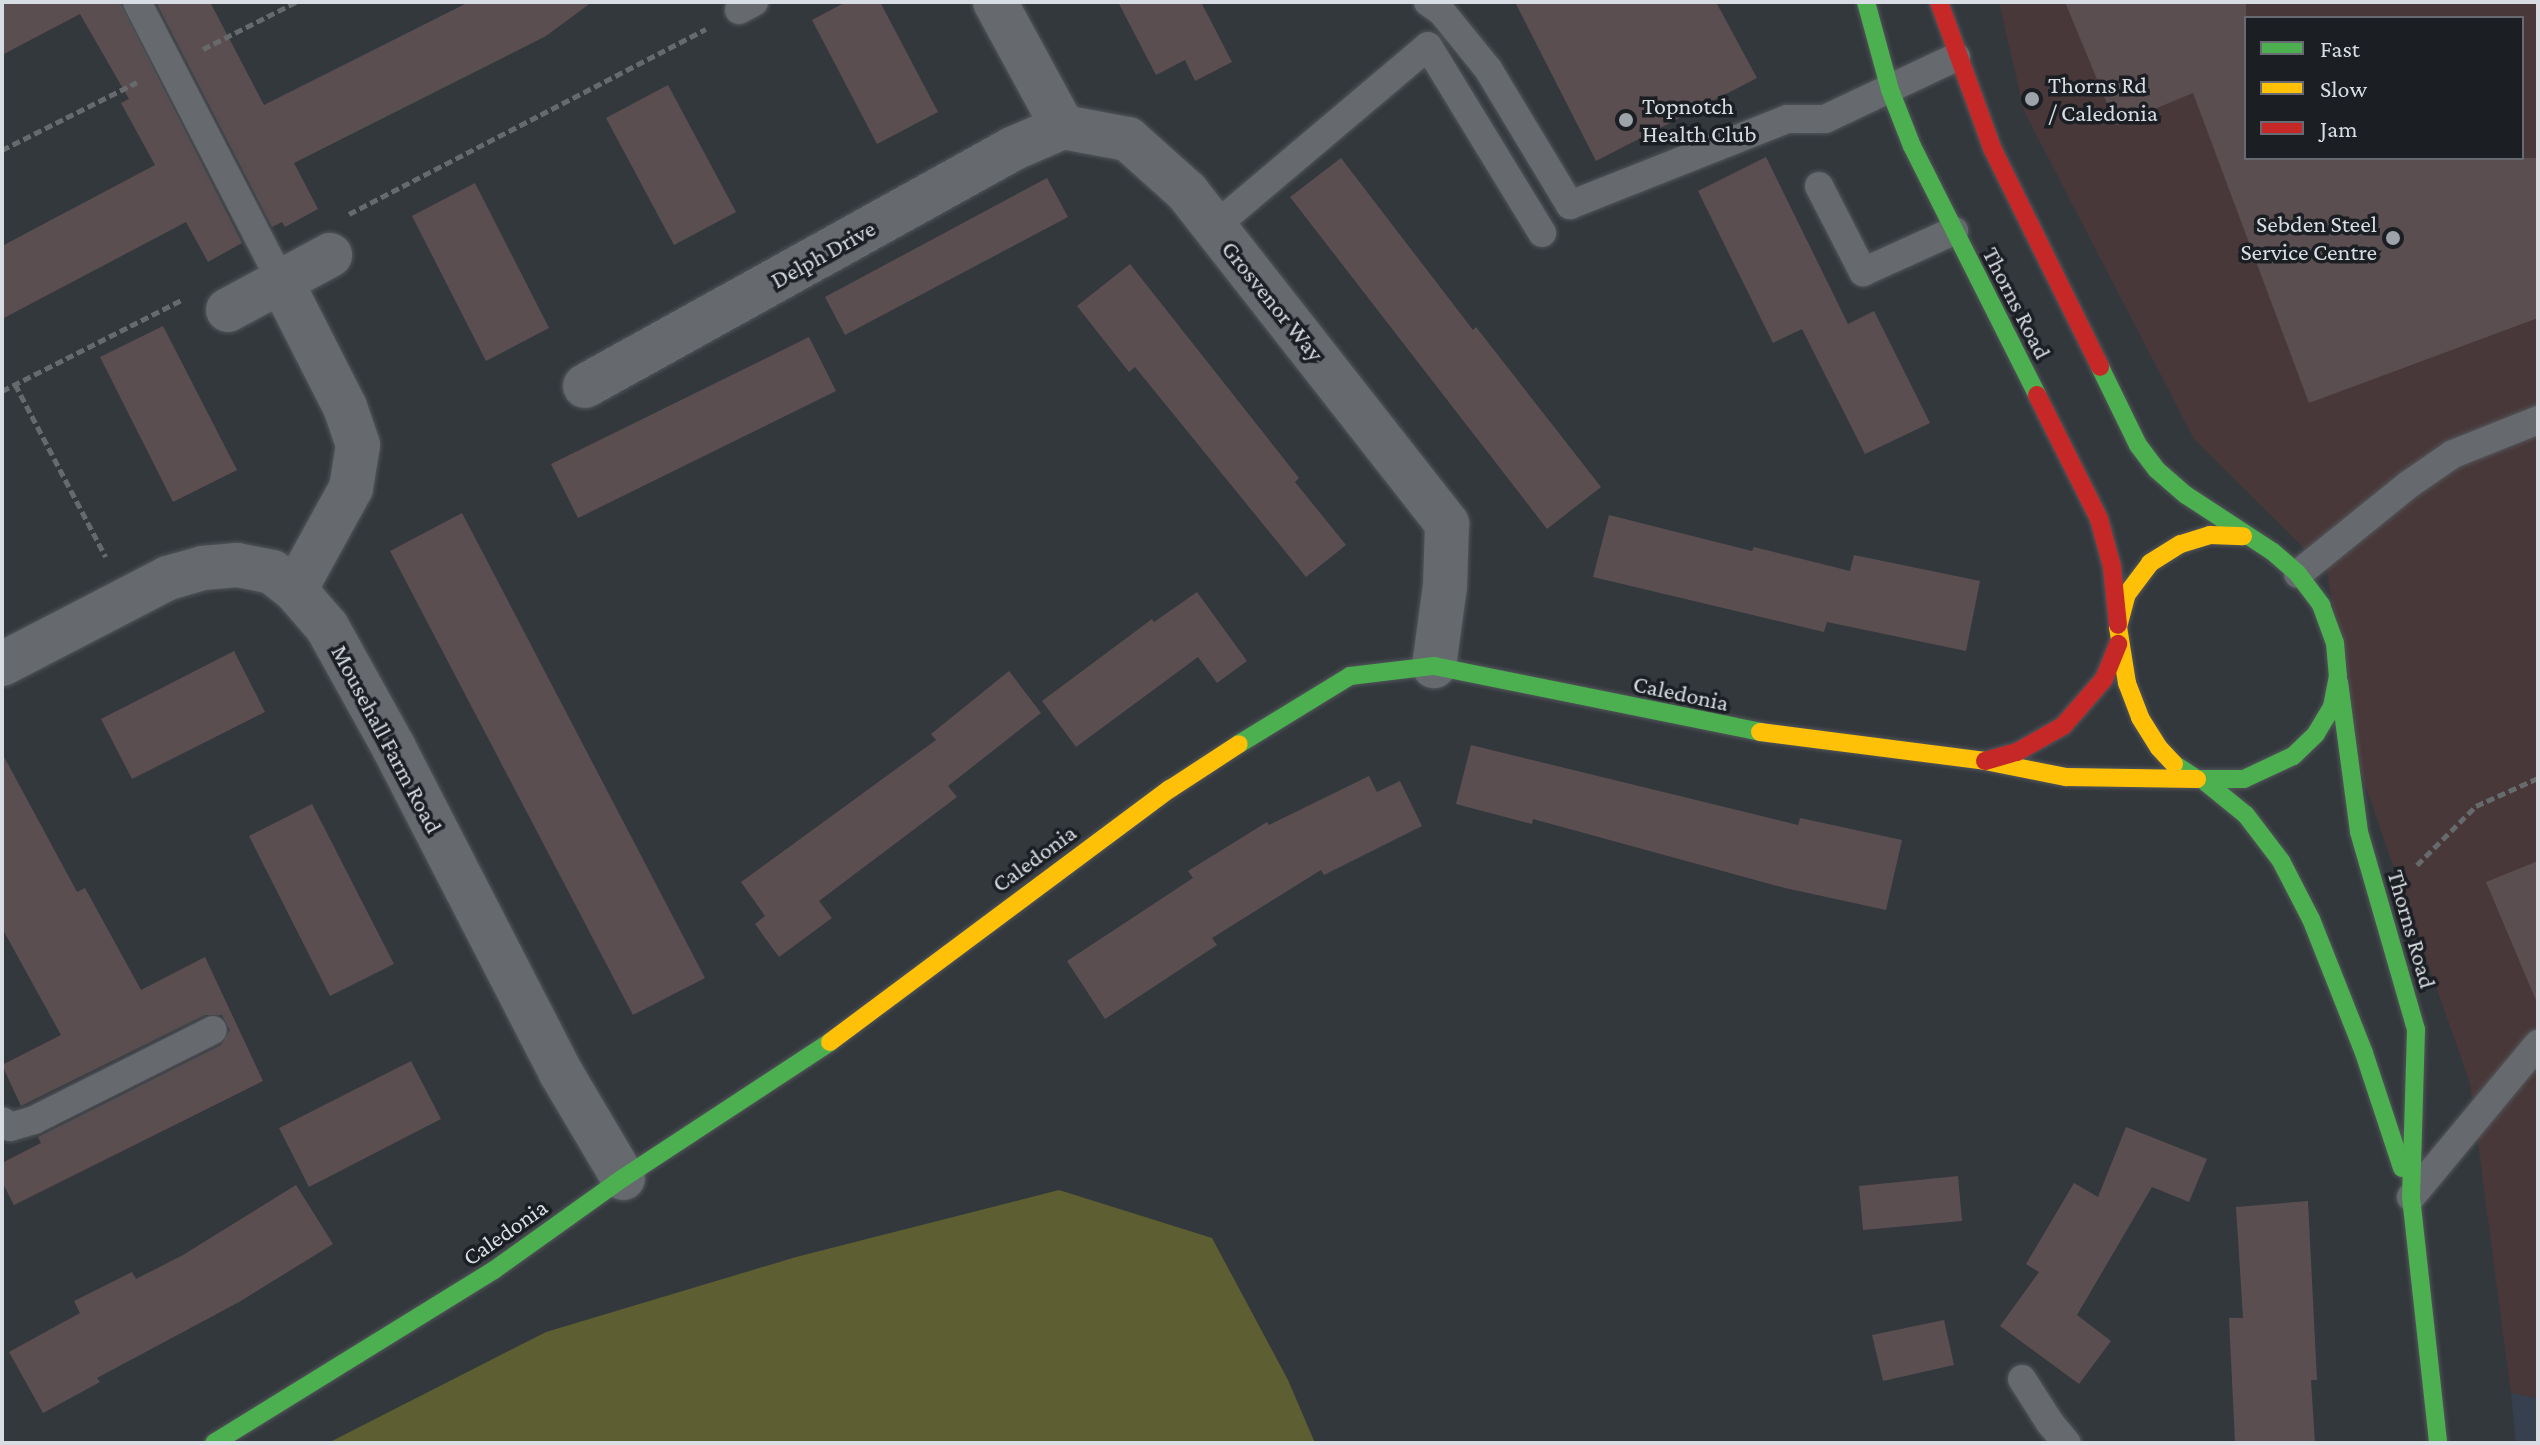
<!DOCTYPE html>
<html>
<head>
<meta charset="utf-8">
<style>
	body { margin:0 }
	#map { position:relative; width:2540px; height:1445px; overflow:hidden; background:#33383d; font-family:"Crimson Pro",serif }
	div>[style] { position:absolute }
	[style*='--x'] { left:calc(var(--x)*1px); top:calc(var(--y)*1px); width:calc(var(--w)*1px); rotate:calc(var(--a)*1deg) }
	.built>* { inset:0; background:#36404e }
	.industrial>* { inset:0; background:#49383a }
	.green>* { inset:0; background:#5d5e31 }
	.building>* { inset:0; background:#5a4e51 }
	.path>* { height:5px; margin-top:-2.5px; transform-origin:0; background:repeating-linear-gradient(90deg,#676a6d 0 8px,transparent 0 12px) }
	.roads { filter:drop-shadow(0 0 2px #515559) drop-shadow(0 0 2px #515559) }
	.lane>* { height:28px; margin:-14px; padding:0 14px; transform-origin:14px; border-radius:14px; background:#66696d }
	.street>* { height:44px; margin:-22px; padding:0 22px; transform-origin:22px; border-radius:22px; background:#66696d }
	.fast>* { height:18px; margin:-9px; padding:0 9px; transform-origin:9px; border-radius:9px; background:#4caf50 }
	.slow>* { height:18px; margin:-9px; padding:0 9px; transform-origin:9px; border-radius:9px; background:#ffc107 }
	.jam>* { height:18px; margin:-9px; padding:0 9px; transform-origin:9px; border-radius:9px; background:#c62828 }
	.dots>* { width:22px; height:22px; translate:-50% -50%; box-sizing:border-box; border:4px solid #1b1e23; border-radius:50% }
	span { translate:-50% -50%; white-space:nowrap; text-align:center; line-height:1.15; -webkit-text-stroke:7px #1b1e23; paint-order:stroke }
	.poi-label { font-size:24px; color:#d8dde3 }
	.left { translate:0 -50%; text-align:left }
	.right { translate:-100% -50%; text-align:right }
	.street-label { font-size:24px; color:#d8dde3 }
	.frame { position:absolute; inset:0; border:4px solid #d8dde3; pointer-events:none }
	.legend { position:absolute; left:2244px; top:16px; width:280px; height:144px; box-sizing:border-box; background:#1b1e23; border:2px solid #676a70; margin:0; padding:10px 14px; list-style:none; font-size:24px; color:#d8dde3 }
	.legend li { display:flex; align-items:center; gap:16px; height:40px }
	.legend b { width:40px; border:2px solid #676a70 }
</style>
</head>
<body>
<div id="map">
	<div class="built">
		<i style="clip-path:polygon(2511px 1393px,2538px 1398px,2538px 1443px,2516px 1443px)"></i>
	</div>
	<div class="industrial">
		<i style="clip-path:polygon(evenodd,1999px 2px,2538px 2px,2538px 1398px,2511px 1393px,2470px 1083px,2361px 774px,2327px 571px,2194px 439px,2024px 111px,1999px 2px,2246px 18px,2522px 18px,2522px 158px,2246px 158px,2246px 18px)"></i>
	</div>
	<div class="green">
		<i style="clip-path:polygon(1059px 1190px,1212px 1238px,1288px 1380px,1315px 1443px,328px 1443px,546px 1332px,796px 1257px)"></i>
	</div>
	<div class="building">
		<i style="clip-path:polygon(2px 2px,120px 2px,242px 243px,208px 262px,186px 222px,2px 319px,2px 246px,155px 165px,121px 103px,129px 99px,80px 14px,2px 55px)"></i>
		<i style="clip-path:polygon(156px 2px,210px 2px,264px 105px,469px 2px,592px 2px,546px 36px,294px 163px,318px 209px,285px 227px,282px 222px,272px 227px)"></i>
		<i style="clip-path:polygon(846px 2px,880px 2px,938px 112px,877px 144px,812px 20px)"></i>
		<i style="clip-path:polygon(1118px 2px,1201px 2px,1232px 62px,1195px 81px,1185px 60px,1156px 75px)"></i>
		<i style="clip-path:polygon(1515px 2px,1716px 2px,1757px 78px,1596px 161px)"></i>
		<i style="clip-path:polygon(2065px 2px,2246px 2px,2246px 158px,2538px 158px,2538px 318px,2309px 403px,2193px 93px,2116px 125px)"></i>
		<i style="clip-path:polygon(668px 85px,736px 212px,674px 245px,606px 118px)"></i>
		<i style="clip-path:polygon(1766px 157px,1848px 324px,1874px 311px,1930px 423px,1865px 454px,1802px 329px,1773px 343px,1698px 191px)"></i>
		<i style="clip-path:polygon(1341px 158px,1473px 330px,1476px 327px,1601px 487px,1547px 529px,1290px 197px)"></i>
		<i style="clip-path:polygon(1047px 178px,1068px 217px,845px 335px,825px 297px)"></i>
		<i style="clip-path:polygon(475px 183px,549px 328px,486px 361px,412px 216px)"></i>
		<i style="clip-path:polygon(1130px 264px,1299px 478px,1295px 482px,1346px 545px,1306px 577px,1135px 367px,1129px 372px,1077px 306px)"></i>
		<i style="clip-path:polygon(163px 326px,237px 470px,173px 502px,100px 357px)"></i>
		<i style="clip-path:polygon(809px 337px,836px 391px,578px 518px,551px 464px)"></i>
		<i style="clip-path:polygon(462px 513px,705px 978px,633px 1015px,390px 551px)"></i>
		<i style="clip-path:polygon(1609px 515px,1752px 551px,1754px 547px,1850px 571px,1854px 555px,1980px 581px,1966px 651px,1827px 622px,1824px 632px,1593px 577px)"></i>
		<i style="clip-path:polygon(1197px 592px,1247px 661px,1217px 683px,1198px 657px,1076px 747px,1042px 701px,1152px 619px,1154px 622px)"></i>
		<i style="clip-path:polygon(234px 651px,265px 712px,132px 779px,101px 719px)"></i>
		<i style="clip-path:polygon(1009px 671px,1041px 713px,948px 786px,957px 797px,819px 901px,832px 918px,779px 957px,755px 924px,765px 916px,741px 882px,936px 740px,931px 734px)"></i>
		<i style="clip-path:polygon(1471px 745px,1798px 825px,1800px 818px,1902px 840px,1886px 910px,1785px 888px,1533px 819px,1532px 824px,1456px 804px)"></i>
		<i style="clip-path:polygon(2px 753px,77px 892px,85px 888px,141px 990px,205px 957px,263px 1081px,14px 1205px,2px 1182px,2px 1163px,41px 1143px,38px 1137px,221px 1045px,230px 1030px,222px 1015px,205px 1015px,21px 1106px,2px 1065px,61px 1035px,2px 928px)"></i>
		<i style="clip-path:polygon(1369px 776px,1377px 792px,1400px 781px,1422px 826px,1324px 875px,1321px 870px,1212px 938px,1217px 945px,1105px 1019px,1067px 961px,1193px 878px,1188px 871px,1267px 822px,1269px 825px)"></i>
		<i style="clip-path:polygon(312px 804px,394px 964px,330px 996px,249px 836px)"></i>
		<i style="clip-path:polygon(2538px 861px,2538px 1005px,2486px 882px)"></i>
		<i style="clip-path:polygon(411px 1061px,441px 1119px,309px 1187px,279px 1128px)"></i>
		<i style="clip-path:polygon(2126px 1127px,2207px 1159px,2189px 1202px,2152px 1187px,2077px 1315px,2111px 1341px,2079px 1384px,2000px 1326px,2039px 1272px,2026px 1264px,2074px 1183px,2098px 1197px)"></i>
		<i style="clip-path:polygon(1958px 1176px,1962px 1221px,1863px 1230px,1859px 1186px)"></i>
		<i style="clip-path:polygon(296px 1185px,333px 1244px,239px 1302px,97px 1378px,100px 1382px,43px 1413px,9px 1352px,80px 1313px,74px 1301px,132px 1272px,136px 1279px,183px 1255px)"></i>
		<i style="clip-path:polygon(2308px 1201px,2317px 1380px,2311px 1380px,2315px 1443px,2235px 1443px,2229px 1318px,2243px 1318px,2236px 1207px)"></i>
		<i style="clip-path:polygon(1944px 1320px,1954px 1365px,1883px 1381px,1872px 1335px)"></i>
	</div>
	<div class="path">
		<i style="--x:203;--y:49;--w:104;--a:-26.8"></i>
		<i style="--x:2;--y:150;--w:151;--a:-26.7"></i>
		<i style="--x:349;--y:214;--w:402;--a:-27.4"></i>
		<i style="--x:15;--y:384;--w:195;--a:62.3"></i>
		<i style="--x:2;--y:391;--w:203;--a:-26.9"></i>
		<i style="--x:2417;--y:865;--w:83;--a:-45"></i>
		<i style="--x:2476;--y:806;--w:68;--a:-24.3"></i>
	</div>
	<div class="roads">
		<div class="lane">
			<i style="--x:137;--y:2;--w:314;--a:62.7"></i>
			<i style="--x:1428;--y:2;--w:16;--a:35"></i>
			<i style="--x:1441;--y:11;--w:75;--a:51"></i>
			<i style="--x:1488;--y:69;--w:159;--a:58.9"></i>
			<i style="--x:1570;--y:205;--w:233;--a:-21.6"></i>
			<i style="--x:1787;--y:119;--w:38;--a:0"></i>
			<i style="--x:1825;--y:119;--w:145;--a:-25.3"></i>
			<i style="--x:739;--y:10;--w:17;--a:-28"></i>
			<i style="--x:1819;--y:186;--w:97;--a:62.9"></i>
			<i style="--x:1863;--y:272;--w:100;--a:-24.3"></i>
			<i style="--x:1214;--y:227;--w:280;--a:-40.2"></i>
			<i style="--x:1428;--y:46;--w:219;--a:58.6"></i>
			<i style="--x:2298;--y:574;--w:141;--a:-39"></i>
			<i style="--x:2408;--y:485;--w:55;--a:-34.6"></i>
			<i style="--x:2453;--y:454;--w:92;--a:-21.8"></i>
			<i style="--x:2;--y:1121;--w:10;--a:37"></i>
			<i style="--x:10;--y:1127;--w:25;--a:-16"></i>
			<i style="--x:34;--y:1120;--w:200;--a:-26.7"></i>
			<i style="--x:2411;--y:1197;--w:199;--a:-50.3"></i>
			<i style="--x:2022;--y:1379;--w:52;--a:57.5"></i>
			<i style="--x:2050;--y:1423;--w:26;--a:50"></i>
		</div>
		<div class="street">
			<i style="--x:995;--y:2;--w:142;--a:61.5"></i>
			<i style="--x:1063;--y:127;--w:66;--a:10.5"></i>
			<i style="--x:1128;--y:139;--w:79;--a:41.9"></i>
			<i style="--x:1187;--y:192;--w:422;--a:51.9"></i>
			<i style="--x:1447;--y:524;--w:62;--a:91.8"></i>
			<i style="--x:1445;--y:586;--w:81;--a:97.8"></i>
			<i style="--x:281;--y:281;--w:141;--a:63.1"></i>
			<i style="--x:345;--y:407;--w:40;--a:71.1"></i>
			<i style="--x:358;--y:445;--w:44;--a:99.2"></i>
			<i style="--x:351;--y:488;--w:116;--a:118.8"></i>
			<i style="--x:228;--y:310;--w:116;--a:-28.3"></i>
			<i style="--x:585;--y:386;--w:488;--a:-29"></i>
			<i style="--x:1012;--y:149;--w:56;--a:-23.3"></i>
			<i style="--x:2;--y:664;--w:187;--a:-27.4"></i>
			<i style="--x:168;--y:578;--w:36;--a:-16"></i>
			<i style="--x:203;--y:568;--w:34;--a:-5"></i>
			<i style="--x:237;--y:565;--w:36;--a:11"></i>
			<i style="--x:272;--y:572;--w:29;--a:38"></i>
			<i style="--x:295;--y:590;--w:49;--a:49.1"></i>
			<i style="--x:327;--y:627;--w:138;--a:61"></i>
			<i style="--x:394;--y:748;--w:365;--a:62.8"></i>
			<i style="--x:561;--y:1073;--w:122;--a:59.4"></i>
		</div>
		<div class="fast">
			<i style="--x:1866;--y:2;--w:91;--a:74.7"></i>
			<i style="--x:1890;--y:90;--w:60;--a:68.6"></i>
			<i style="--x:1912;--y:146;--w:279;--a:63.3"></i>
			<i style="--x:2100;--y:367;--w:87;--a:64"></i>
			<i style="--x:2138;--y:445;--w:31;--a:53"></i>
			<i style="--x:2157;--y:470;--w:38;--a:41"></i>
			<i style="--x:2186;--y:495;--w:104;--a:33.2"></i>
			<i style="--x:2273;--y:552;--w:33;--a:41"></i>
			<i style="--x:2298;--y:574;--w:39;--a:53"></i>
			<i style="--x:2321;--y:605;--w:40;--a:69.8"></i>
			<i style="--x:2335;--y:643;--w:33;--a:85"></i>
			<i style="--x:2338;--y:676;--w:32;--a:101"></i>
			<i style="--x:2332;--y:707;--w:31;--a:121"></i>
			<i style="--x:2316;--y:734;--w:32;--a:136"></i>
			<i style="--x:2293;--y:756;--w:54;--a:154.9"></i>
			<i style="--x:2244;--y:779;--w:47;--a:180"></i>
			<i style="--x:2197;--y:779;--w:27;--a:-147"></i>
			<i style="--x:2339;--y:682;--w:151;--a:82.4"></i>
			<i style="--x:2359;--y:832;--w:206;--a:73.9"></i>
			<i style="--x:2416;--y:1030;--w:167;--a:91.7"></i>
			<i style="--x:2411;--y:1197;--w:247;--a:83.7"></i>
			<i style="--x:1239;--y:744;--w:130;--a:-31.5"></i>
			<i style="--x:1350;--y:676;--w:85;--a:-6.8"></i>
			<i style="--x:1434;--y:666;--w:333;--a:11.4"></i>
			<i style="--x:2203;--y:780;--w:55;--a:39.1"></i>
			<i style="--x:2246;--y:815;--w:58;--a:52.7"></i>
			<i style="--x:2281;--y:861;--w:65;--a:62.7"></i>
			<i style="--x:2311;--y:919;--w:144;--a:68.4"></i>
			<i style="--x:2364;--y:1053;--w:121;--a:71.7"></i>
			<i style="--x:214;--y:1443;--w:329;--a:-31.7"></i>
			<i style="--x:494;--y:1270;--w:158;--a:-35.5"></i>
			<i style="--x:623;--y:1178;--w:248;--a:-33.3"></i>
		</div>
		<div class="slow">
			<i style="--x:1760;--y:732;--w:227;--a:7.3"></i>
			<i style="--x:1985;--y:761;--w:83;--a:11.2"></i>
			<i style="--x:2066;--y:777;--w:131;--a:0.9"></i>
			<i style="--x:2174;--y:764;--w:22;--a:-133"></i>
			<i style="--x:2159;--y:748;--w:36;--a:-122"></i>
			<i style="--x:2140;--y:717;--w:36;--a:-111"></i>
			<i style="--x:2127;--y:683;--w:57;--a:-99.1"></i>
			<i style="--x:2118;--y:627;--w:34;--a:-75"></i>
			<i style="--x:2127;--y:594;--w:39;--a:-53"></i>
			<i style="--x:2150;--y:563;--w:36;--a:-32"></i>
			<i style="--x:2181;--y:544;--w:30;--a:-17"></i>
			<i style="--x:2210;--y:535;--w:33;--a:2"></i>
			<i style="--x:830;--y:1042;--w:424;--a:-36.7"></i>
			<i style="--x:1170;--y:789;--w:82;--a:-33.1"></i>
		</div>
		<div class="jam">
			<i style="--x:1939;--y:2;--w:155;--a:70"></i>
			<i style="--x:1992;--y:148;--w:244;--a:63.7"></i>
			<i style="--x:2037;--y:395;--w:139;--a:63.4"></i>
			<i style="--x:2099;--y:519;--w:50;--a:74.8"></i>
			<i style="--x:2112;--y:567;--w:58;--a:84.1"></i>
			<i style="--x:1985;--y:761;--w:33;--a:-16"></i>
			<i style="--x:2017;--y:752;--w:53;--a:-29.5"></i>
			<i style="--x:2063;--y:726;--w:62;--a:-48.9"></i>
			<i style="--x:2104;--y:679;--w:38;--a:-68"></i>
		</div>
	</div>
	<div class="dots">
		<i style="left:2032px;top:99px;background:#9ea3a9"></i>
		<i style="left:1626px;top:120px;background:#9ea3a9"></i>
		<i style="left:2393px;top:238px;background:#9ea3a9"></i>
	</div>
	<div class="poi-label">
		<span class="left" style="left:2048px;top:99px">Thorns Rd<br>/ Caledonia</span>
		<span class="left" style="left:1642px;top:120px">Topnotch<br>Health Club</span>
		<span class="right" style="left:2377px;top:238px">Sebden Steel<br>Service Centre</span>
	</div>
	<div class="street-label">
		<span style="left:823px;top:254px;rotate:-29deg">Delph Drive</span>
		<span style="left:1273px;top:301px;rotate:51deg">Grosvenor Way</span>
		<span style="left:2017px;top:303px;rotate:63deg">Thorns Road</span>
		<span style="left:1681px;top:693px;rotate:12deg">Caledonia</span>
		<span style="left:387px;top:739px;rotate:62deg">Mousehall Farm Road</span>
		<span style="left:1034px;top:858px;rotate:-36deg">Caledonia</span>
		<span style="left:2412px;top:929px;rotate:74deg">Thorns Road</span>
		<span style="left:505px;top:1232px;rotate:-35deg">Caledonia</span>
	</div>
	<div class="frame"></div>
	<ul class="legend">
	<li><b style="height:10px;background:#4caf50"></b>Fast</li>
	<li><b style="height:10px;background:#ffc107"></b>Slow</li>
	<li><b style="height:10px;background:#c62828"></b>Jam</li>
	</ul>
</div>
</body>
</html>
